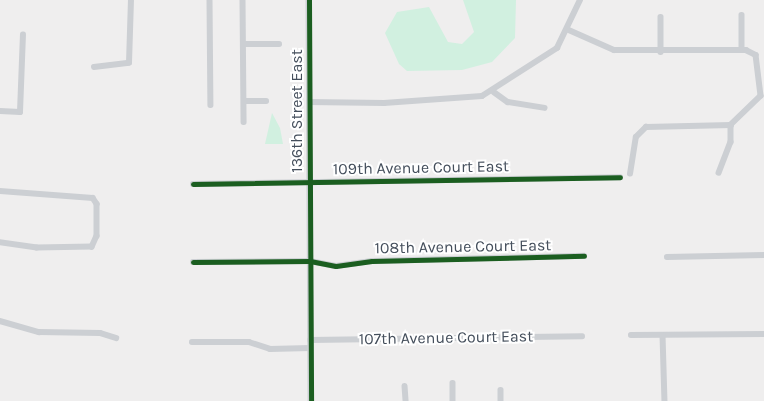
<!DOCTYPE html>
<html>
<head>
<meta charset="utf-8">
<style>
	body { margin:0 }
	#map { position:relative; width:764px; height:401px; overflow:hidden; background:#efeeee; font-family:Karla,sans-serif }
	div>[style] { position:absolute }
	[style*='--x'] { left:calc(var(--x)*1px); top:calc(var(--y)*1px); width:calc(var(--w)*1px); rotate:calc(var(--a)*1deg) }
	.green>* { inset:0; background:#d1f0e0 }
	.minor>* { height:5.5px; margin:-2.75px; padding:0 2.75px; transform-origin:2.75px; border-radius:2.75px; background:#cccfd3 }
	.cycleway>* { height:5px; margin:-2.5px; padding:0 2.5px; transform-origin:2.5px; border-radius:2.5px; background:#1b5e20 }
	span { translate:-50% -50%; white-space:nowrap; text-align:center; line-height:1.15; -webkit-text-stroke:4px #fff; paint-order:stroke }
	.street-label { font-size:16px; color:#454f5c }
</style>
</head>
<body>
<div id="map">
	<div class="green">
		<i style="clip-path:polygon(463px 0,516px 0,515px 38px,492px 62px,462px 70px,407px 71px,399px 64px,385px 33px,397px 12px,429px 7px,448px 42px,462px 44px,474px 32px)"></i>
		<i style="clip-path:polygon(272px 113px,280px 128px,283px 144px,265px 144px)"></i>
	</div>
	<div class="minor">
		<i style="--x:210;--y:0;--w:105;--a:89.5"></i>
		<i style="--x:243;--y:0;--w:122;--a:89.5"></i>
		<i style="--x:309;--y:0;--w:401;--a:89.7"></i>
		<i style="--x:742;--y:15;--w:35;--a:90"></i>
		<i style="--x:661;--y:17;--w:35;--a:90"></i>
		<i style="--x:569;--y:30;--w:49;--a:24"></i>
		<i style="--x:614;--y:50;--w:132;--a:0"></i>
		<i style="--x:746;--y:50;--w:11;--a:27"></i>
		<i style="--x:756;--y:55;--w:41;--a:83"></i>
		<i style="--x:761;--y:96;--w:42;--a:136"></i>
		<i style="--x:731;--y:125;--w:17;--a:90"></i>
		<i style="--x:731;--y:142;--w:33;--a:111"></i>
		<i style="--x:243;--y:44;--w:36;--a:0"></i>
		<i style="--x:94;--y:67;--w:35;--a:-7"></i>
		<i style="--x:129;--y:63;--w:63;--a:-88.2"></i>
		<i style="--x:494;--y:92;--w:17;--a:36"></i>
		<i style="--x:508;--y:102;--w:37;--a:9"></i>
		<i style="--x:244;--y:101;--w:22;--a:0"></i>
		<i style="--x:309;--y:102;--w:75;--a:0.8"></i>
		<i style="--x:384;--y:103;--w:98;--a:-4.1"></i>
		<i style="--x:482;--y:96;--w:89;--a:-32.6"></i>
		<i style="--x:557;--y:48;--w:53;--a:-64.4"></i>
		<i style="--x:0;--y:111;--w:20;--a:3"></i>
		<i style="--x:20;--y:112;--w:77;--a:-87.8"></i>
		<i style="--x:630;--y:174;--w:37;--a:-81"></i>
		<i style="--x:636;--y:137;--w:14;--a:-45"></i>
		<i style="--x:646;--y:127;--w:85;--a:-1.3"></i>
		<i style="--x:193;--y:184;--w:427;--a:-0.9"></i>
		<i style="--x:0;--y:191;--w:93;--a:4.3"></i>
		<i style="--x:93;--y:198;--w:7;--a:56"></i>
		<i style="--x:97;--y:204;--w:32;--a:90"></i>
		<i style="--x:97;--y:236;--w:12;--a:114"></i>
		<i style="--x:92;--y:247;--w:55;--a:179"></i>
		<i style="--x:37;--y:248;--w:37;--a:-172"></i>
		<i style="--x:667;--y:257;--w:97;--a:-1.2"></i>
		<i style="--x:193;--y:262;--w:117;--a:-0.5"></i>
		<i style="--x:310;--y:261;--w:26;--a:11"></i>
		<i style="--x:336;--y:266;--w:36;--a:-8"></i>
		<i style="--x:372;--y:261;--w:212;--a:-1.4"></i>
		<i style="--x:0;--y:321;--w:41;--a:15.8"></i>
		<i style="--x:39;--y:332;--w:61;--a:0.9"></i>
		<i style="--x:100;--y:333;--w:17;--a:17"></i>
		<i style="--x:631;--y:335;--w:133;--a:-0.4"></i>
		<i style="--x:663;--y:335;--w:66;--a:88.3"></i>
		<i style="--x:310;--y:340;--w:272;--a:-0.8"></i>
		<i style="--x:192;--y:342;--w:57;--a:0"></i>
		<i style="--x:249;--y:342;--w:22;--a:18"></i>
		<i style="--x:270;--y:349;--w:40;--a:-1.4"></i>
		<i style="--x:453;--y:383;--w:18;--a:90"></i>
		<i style="--x:405;--y:386;--w:15;--a:86"></i>
		<i style="--x:501;--y:390;--w:11;--a:90"></i>
	</div>
	<div class="cycleway">
		<i style="--x:309;--y:0;--w:401;--a:89.7"></i>
		<i style="--x:193;--y:184;--w:427;--a:-0.9"></i>
		<i style="--x:193;--y:262;--w:117;--a:-0.5"></i>
		<i style="--x:310;--y:261;--w:26;--a:11"></i>
		<i style="--x:336;--y:266;--w:36;--a:-8"></i>
		<i style="--x:372;--y:261;--w:212;--a:-1.4"></i>
	</div>
	<div class="street-label">
		<span style="left:297px;top:111px;rotate:-90deg">136th Street East</span>
		<span style="left:421px;top:168px;rotate:-1deg">109th Avenue Court East</span>
		<span style="left:463px;top:247px;rotate:-1deg">108th Avenue Court East</span>
		<span style="left:446px;top:338px;rotate:-1deg">107th Avenue Court East</span>
	</div>
</div>
</body>
</html>
